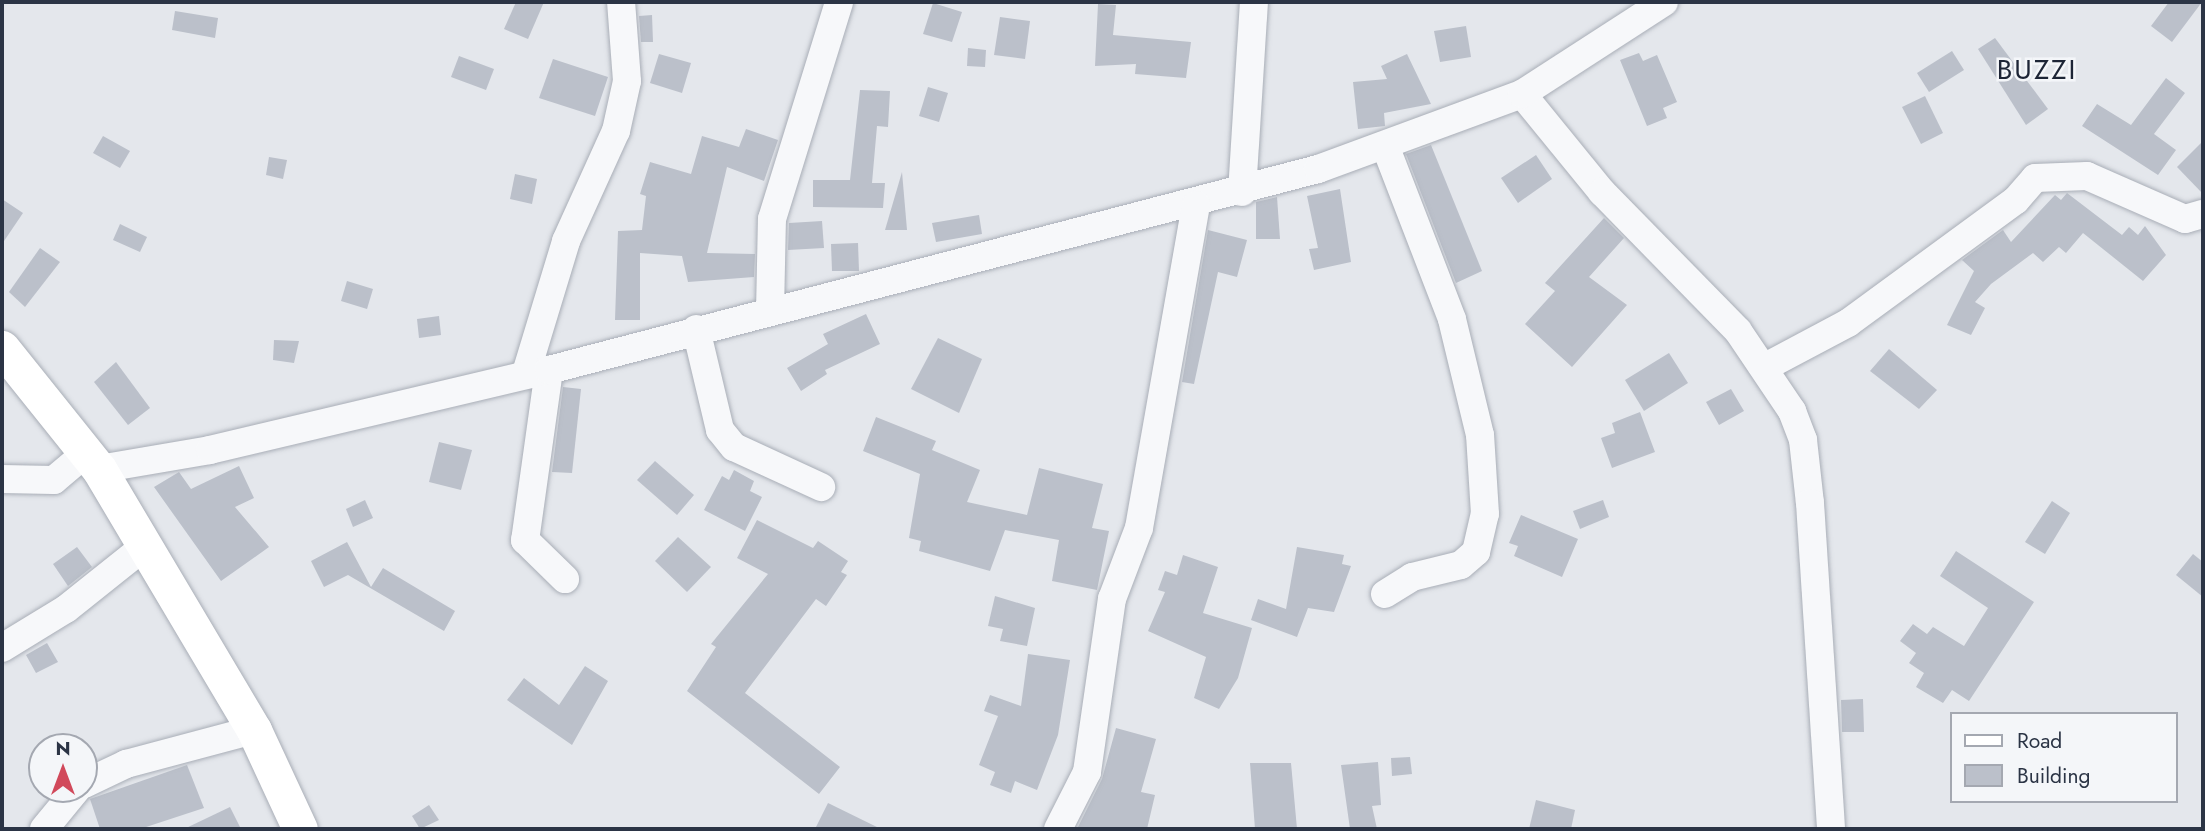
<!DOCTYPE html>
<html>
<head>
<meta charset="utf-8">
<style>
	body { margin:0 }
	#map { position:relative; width:2205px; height:831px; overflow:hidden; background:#e4e7ec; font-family:Jost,sans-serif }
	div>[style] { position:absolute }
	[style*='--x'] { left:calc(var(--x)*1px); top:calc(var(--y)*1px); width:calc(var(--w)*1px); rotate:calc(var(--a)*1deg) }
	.building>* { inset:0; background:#bbc0ca }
	.roads { filter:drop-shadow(0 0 2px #a9aeb7) drop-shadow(0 0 2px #a9aeb7) }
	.minor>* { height:28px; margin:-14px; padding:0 14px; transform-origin:14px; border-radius:14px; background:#f7f8fa }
	.major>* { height:35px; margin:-17.5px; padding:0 17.5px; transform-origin:17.5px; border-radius:17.5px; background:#fff }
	span { translate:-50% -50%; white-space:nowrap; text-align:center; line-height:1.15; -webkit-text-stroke:5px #f4f6f9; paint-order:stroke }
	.quarter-label { font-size:28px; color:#1d2536; letter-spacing:2px }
	.frame { position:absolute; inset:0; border:4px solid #2b3445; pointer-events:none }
	.legend { position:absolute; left:1950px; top:712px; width:228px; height:91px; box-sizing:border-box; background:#f4f6f9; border:2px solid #a4a8b1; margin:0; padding:9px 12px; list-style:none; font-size:21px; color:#2b3445 }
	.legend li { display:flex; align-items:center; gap:14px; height:35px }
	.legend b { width:35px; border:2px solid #a4a8b1 }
	.north { position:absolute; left:28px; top:733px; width:70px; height:70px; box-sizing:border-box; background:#f4f6f9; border:2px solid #a4a8b1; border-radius:50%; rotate:0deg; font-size:19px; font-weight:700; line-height:28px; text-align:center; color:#2b3445 }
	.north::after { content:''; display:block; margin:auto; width:24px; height:32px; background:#d1495b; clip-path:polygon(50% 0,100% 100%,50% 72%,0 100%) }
</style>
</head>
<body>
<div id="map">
	<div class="building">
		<i style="clip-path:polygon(516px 2px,544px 2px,528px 39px,504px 29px)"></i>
		<i style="clip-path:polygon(2169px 2px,2202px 2px,2172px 42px,2151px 26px)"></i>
		<i style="clip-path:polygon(933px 3px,962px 12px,952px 42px,923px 34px)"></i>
		<i style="clip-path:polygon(1098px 4px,1116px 5px,1113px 35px,1191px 42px,1186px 78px,1135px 74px,1136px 64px,1095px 66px)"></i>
		<i style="clip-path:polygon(175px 11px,218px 18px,215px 38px,172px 30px)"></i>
		<i style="clip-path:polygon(652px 15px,653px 42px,641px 42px,639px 16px)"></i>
		<i style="clip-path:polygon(1000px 17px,1030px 21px,1025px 59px,994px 55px)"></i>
		<i style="clip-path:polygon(1466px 26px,1471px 57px,1440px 62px,1434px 31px)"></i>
		<i style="clip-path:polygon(1995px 38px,2048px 109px,2026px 125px,1978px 49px)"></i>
		<i style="clip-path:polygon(968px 48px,986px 50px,985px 67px,967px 66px)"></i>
		<i style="clip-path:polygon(1952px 51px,1964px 70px,1929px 92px,1917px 73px)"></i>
		<i style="clip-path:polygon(1639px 53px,1643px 61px,1657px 55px,1677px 102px,1663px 108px,1667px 118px,1647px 126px,1620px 60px)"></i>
		<i style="clip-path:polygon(659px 54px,691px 63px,682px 93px,650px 83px)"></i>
		<i style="clip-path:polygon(1407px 54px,1431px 104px,1384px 113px,1385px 126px,1358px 129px,1353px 82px,1387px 79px,1381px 66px)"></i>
		<i style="clip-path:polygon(459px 56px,494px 69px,486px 90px,451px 77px)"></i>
		<i style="clip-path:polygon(553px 59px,608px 77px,595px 116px,539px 98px)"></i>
		<i style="clip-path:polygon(2166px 78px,2185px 93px,2154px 134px,2176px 150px,2158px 175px,2082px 126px,2097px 104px,2131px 125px)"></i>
		<i style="clip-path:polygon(928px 87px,948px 93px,939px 122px,919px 116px)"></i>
		<i style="clip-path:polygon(860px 90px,890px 91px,888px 127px,877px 126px,872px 183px,885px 183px,883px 208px,813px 207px,813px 180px,850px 180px)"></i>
		<i style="clip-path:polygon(1925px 96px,1943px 133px,1921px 144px,1902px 107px)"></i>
		<i style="clip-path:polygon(746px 129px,778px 140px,764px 181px,727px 167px,707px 253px,755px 254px,754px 277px,688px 282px,682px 256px,640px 253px,640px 320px,615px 320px,618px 231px,642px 230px,646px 196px,640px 194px,650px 162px,691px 174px,702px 136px,739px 147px)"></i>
		<i style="clip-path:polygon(103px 136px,130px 151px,120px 168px,93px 153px)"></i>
		<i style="clip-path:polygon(2203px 141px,2203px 194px,2177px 167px)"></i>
		<i style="clip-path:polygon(1431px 145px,1482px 271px,1456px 283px,1406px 154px)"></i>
		<i style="clip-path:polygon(1536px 155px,1552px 179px,1518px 203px,1501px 178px)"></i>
		<i style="clip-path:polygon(269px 157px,287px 160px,283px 179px,266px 175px)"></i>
		<i style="clip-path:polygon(902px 172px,907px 230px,885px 230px)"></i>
		<i style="clip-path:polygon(515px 174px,537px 179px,532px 204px,510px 199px)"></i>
		<i style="clip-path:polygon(1340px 189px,1351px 262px,1314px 270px,1309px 249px,1318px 248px,1307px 196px)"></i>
		<i style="clip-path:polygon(2067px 193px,2122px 235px,2129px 227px,2138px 235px,2145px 226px,2166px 255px,2143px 281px,2083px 233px,2066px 253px,2059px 247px,2043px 262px,2033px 253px,1991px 284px,1975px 302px,1985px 308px,1971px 335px,1947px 325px,1974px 271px,1962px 260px,2003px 230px,2011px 242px,2055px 195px,2061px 200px)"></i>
		<i style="clip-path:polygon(1277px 197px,1280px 239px,1256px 239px,1256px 202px)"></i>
		<i style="clip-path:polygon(2px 199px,23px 213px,2px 244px)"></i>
		<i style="clip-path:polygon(979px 215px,982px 234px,936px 242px,932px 223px)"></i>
		<i style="clip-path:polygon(1604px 218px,1624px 238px,1589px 277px,1627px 305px,1572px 367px,1525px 324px,1555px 291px,1545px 283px)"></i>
		<i style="clip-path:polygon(822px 221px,824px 248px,788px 250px,789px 223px)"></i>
		<i style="clip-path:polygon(120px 224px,147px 237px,140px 252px,113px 240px)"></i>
		<i style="clip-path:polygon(1208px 230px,1247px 240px,1237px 277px,1218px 272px,1194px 384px,1182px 382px)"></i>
		<i style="clip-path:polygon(858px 243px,859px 271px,832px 271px,831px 244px)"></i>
		<i style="clip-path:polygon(40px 248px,60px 262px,25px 307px,9px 292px)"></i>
		<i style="clip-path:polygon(347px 281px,373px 289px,367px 309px,341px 301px)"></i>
		<i style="clip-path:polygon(866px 314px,880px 344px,825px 370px,827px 374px,801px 391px,787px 368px,828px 344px,823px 334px)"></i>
		<i style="clip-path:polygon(439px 316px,441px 335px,419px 338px,417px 319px)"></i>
		<i style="clip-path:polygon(938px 338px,982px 359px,959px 413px,911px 389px)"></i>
		<i style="clip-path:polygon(274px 340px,299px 341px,294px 363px,273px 360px)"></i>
		<i style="clip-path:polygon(1889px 349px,1937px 390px,1919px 409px,1870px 371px)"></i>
		<i style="clip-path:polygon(1669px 353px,1688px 383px,1644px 411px,1625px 380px)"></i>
		<i style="clip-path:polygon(116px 362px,150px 408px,128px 425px,94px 382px)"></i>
		<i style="clip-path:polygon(563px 387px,581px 389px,572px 473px,552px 472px)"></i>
		<i style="clip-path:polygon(1731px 389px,1744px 411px,1719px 425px,1706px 402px)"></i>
		<i style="clip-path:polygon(1640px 412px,1655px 452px,1612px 468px,1601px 438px,1615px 433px,1612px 423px)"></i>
		<i style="clip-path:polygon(876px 417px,936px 441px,932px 450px,980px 470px,967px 502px,1027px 515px,1039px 468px,1103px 484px,1092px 528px,1109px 531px,1097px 590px,1052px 581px,1059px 540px,1005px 530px,990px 571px,919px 551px,921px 541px,909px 538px,920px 474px,863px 451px)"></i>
		<i style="clip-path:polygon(439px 442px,472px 450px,461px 490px,429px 482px)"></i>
		<i style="clip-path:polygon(655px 461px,694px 495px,677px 515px,637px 480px)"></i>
		<i style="clip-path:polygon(239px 466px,254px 498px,235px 507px,269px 547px,221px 581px,154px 487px,179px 472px,191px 489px)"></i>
		<i style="clip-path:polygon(734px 470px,754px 481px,750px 491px,762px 497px,745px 531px,704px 510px,722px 476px,729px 480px)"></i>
		<i style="clip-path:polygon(365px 500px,373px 518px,353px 527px,346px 509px)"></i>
		<i style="clip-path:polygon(1603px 500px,1609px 517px,1580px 529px,1573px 511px)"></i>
		<i style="clip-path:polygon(2052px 501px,2070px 513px,2045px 554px,2025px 542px)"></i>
		<i style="clip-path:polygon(1521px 515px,1578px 539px,1562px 577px,1514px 556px,1518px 546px,1509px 543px)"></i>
		<i style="clip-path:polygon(757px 520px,813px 548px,818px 541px,848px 561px,841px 572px,847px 575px,826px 606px,816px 599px,745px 693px,840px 767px,819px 794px,687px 691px,716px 647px,711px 644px,768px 574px,737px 558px)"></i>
		<i style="clip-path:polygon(678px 537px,711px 567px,687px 592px,655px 561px)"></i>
		<i style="clip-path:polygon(347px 542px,371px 587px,383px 568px,455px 611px,444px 631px,348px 575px,324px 587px,311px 561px)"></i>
		<i style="clip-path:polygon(77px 547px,92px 567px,68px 586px,53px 564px)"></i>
		<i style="clip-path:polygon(1297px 547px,1344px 555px,1342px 564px,1351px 566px,1334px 612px,1308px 608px,1297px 637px,1251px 620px,1258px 599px,1286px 609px)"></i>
		<i style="clip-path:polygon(1956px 551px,2034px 602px,1969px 701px,1952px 690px,1943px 703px,1916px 687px,1924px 673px,1909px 663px,1916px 653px,1900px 641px,1913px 624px,1927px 634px,1933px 627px,1964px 646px,1988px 608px,1940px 576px)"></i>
		<i style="clip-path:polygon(2193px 554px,2203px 562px,2203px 597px,2176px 575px)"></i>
		<i style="clip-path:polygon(1183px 555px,1218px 567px,1203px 613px,1252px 628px,1238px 678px,1219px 709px,1194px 698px,1206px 657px,1148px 631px,1165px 592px,1158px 590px,1165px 571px,1177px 575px)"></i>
		<i style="clip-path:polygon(995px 596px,1035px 608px,1027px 646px,1000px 641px,1003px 629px,988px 626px)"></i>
		<i style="clip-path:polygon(47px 643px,58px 662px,36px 673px,26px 655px)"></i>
		<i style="clip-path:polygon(1028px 654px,1070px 660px,1058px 735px,1037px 790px,1015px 781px,1011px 793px,990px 785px,995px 772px,979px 765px,998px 716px,984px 711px,990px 695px,1021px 706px)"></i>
		<i style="clip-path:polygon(585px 666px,608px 681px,572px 745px,507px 700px,524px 678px,559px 705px)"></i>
		<i style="clip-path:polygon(1863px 699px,1864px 732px,1842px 732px,1841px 700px)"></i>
		<i style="clip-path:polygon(1116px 728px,1156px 739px,1141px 792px,1155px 795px,1147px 829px,1077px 829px,1102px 779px)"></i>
		<i style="clip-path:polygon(1410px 757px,1412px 774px,1392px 776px,1391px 758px)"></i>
		<i style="clip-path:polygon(1378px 762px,1381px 805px,1372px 806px,1377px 829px,1350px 829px,1341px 765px)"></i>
		<i style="clip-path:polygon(1250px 763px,1291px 763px,1297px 829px,1255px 829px)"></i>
		<i style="clip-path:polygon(187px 765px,204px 808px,140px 829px,100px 829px,90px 799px)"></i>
		<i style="clip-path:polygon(1536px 800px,1575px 810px,1571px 829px,1529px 829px)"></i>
		<i style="clip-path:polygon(828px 803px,881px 829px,815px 829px)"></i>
		<i style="clip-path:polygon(429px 805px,439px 820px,420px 829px,412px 816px)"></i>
		<i style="clip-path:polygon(230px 807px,241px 829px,184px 829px)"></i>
	</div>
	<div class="roads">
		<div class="minor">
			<i style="--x:1522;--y:94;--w:127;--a:50.8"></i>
			<i style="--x:1602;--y:192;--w:194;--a:45.6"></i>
			<i style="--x:1738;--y:331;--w:97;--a:56"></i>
			<i style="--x:1792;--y:411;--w:31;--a:69"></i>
			<i style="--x:1803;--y:440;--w:63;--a:83.7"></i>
			<i style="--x:1810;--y:503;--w:327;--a:86.3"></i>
			<i style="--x:1242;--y:192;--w:190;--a:-86.4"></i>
			<i style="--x:770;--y:312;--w:93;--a:-88.8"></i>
			<i style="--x:772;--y:219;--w:227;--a:-72.8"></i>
			<i style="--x:696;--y:329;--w:104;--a:76.6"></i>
			<i style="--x:720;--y:430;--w:22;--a:51"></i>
			<i style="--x:734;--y:447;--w:96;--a:24.7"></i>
			<i style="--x:1767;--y:366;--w:92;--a:-28"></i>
			<i style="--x:1848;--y:323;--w:208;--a:-36.2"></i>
			<i style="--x:2016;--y:200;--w:29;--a:-49"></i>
			<i style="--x:2035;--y:178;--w:52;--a:-2.2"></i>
			<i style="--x:2087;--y:176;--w:107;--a:23.7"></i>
			<i style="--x:2185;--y:219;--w:19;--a:-16"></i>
			<i style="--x:549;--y:370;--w:172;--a:98"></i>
			<i style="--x:525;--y:540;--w:56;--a:44.3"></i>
			<i style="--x:526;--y:373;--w:138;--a:-73.1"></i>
			<i style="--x:566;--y:241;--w:121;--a:-65.6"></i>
			<i style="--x:616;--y:131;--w:51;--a:-77.6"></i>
			<i style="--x:627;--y:81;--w:79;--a:-94.3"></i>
			<i style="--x:99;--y:469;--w:113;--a:-9.7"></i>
			<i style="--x:210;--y:450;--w:348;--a:-13.3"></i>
			<i style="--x:549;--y:370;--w:795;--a:-14.65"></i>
			<i style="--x:1318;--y:169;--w:217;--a:-20.2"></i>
			<i style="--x:1522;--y:94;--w:169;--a:-32.9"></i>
			<i style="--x:2;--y:479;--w:52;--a:1.1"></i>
			<i style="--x:54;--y:480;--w:42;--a:-40.2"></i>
			<i style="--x:1385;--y:594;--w:32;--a:-32"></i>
			<i style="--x:1412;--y:577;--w:50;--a:-13.8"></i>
			<i style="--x:1461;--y:565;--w:20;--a:-41"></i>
			<i style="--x:1476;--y:552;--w:39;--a:-77"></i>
			<i style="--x:1485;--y:514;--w:79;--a:-93.6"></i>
			<i style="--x:1480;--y:435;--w:119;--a:-103.6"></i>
			<i style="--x:1452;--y:319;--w:186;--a:-111.1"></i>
			<i style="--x:2;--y:648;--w:75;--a:-31.4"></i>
			<i style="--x:66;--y:609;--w:101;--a:-38.6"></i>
			<i style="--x:84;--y:784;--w:47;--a:-25.5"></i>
			<i style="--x:126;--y:764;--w:132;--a:-14.9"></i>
			<i style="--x:44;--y:829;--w:52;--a:-50.5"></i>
			<i style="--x:1058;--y:829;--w:64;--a:-63"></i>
			<i style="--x:1087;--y:772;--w:175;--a:-81.8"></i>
			<i style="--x:1112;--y:599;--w:76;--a:-69.2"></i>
			<i style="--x:1139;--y:528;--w:328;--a:-80"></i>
		</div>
		<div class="major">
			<i style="--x:2;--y:348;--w:155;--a:51.3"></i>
			<i style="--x:99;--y:469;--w:304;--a:59.3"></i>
			<i style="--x:254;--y:730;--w:109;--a:65.1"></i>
		</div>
	</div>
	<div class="quarter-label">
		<span style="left:2037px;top:70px">BUZZI</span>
	</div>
	<div class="frame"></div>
	<ul class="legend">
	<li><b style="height:9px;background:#fff"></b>Road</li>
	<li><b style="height:19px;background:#bbc0ca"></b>Building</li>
	</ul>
	<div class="north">N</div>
</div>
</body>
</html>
